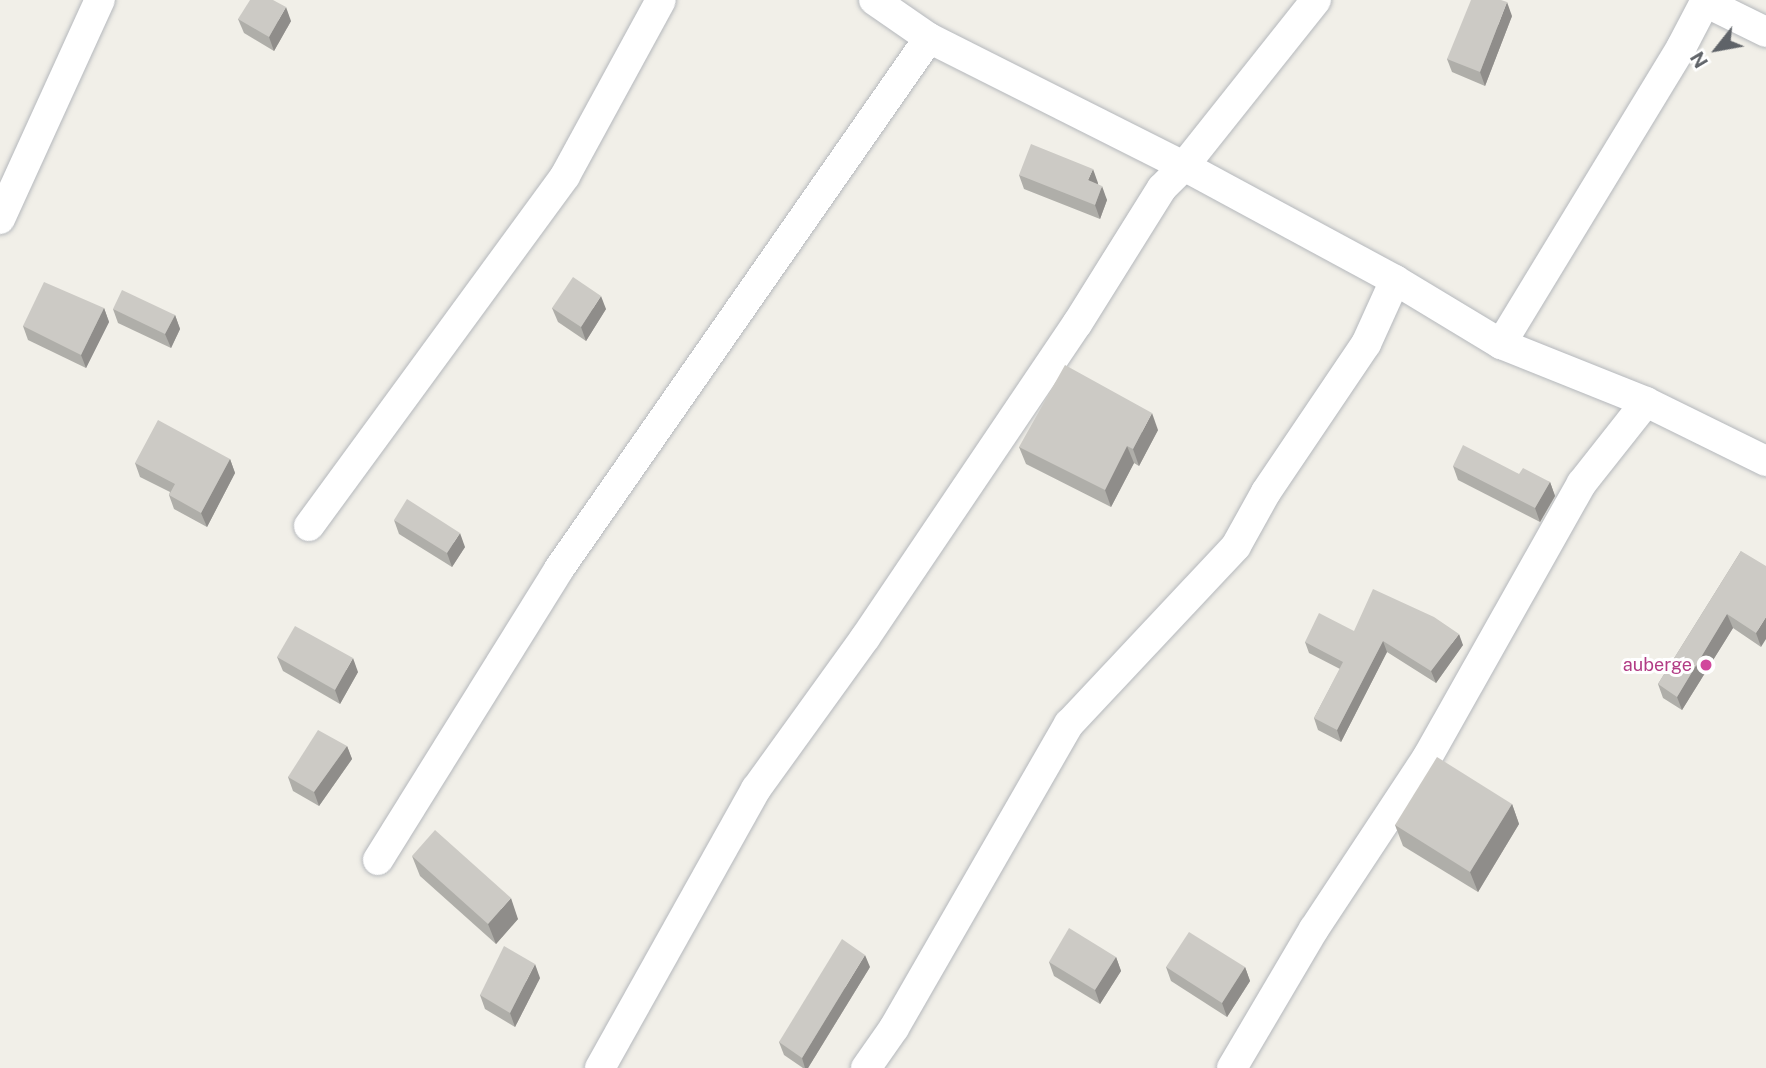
<!DOCTYPE html>
<html>
<head>
<meta charset="utf-8">
<style>
	body { margin:0 }
	#map { position:relative; width:1766px; height:1068px; overflow:hidden; background:#f1efe8; font-family:"Public Sans",sans-serif }
	div>[style] { position:absolute }
	[style*='--x'] { left:calc(var(--x)*1px); top:calc(var(--y)*1px); width:calc(var(--w)*1px); rotate:calc(var(--a)*1deg) }
	.roads { filter:drop-shadow(0 0 2px #b5b8bc) drop-shadow(0 0 2px #b5b8bc) }
	.minor>* { height:30px; margin:-15px; padding:0 15px; transform-origin:15px; border-radius:15px; background:#fff }
	.wall>* { inset:0; background:#afaea9 }
	.shaded-wall>* { inset:0; background:#8f8d8a }
	.building>* { inset:0; background:#cccac5 }
	.dots>* { width:19px; height:19px; translate:-50% -50%; box-sizing:border-box; border:4px solid #fff; border-radius:50% }
	span { translate:-50% -50%; white-space:nowrap; text-align:center; line-height:1.15; -webkit-text-stroke:6px #fff; paint-order:stroke }
	.hotel-label { font-size:18px; color:#b23c85 }
	.right { translate:-100% -50%; text-align:right }
	.north { position:absolute; left:1682px; top:14px; width:70px; height:70px; -webkit-text-stroke:5px #fff; paint-order:stroke; rotate:239deg; font-size:19px; font-weight:700; line-height:28px; text-align:center; color:#5f6368 }
	.north::after { content:''; display:block; margin:auto; width:24px; height:32px; background:#5f6368; clip-path:polygon(50% 0,100% 100%,50% 72%,0 100%) }
</style>
</head>
<body>
<div id="map">
	<div class="roads">
		<div class="minor">
			<i style="--x:874;--y:0;--w:67;--a:34.6"></i>
			<i style="--x:929;--y:38;--w:285;--a:26.7"></i>
			<i style="--x:1184;--y:166;--w:240;--a:28.4"></i>
			<i style="--x:1395;--y:280;--w:124;--a:31.1"></i>
			<i style="--x:1501;--y:344;--w:156;--a:21.8"></i>
			<i style="--x:1646;--y:402;--w:134;--a:26.2"></i>
			<i style="--x:1705;--y:2;--w:68;--a:26.2"></i>
			<i style="--x:0;--y:219;--w:241;--a:-65.5"></i>
			<i style="--x:1501;--y:344;--w:349;--a:-58.7"></i>
			<i style="--x:1682;--y:46;--w:52;--a:-62.4"></i>
			<i style="--x:309;--y:526;--w:434;--a:-53.8"></i>
			<i style="--x:565;--y:176;--w:200;--a:-61.4"></i>
			<i style="--x:378;--y:860;--w:343;--a:-58.1"></i>
			<i style="--x:559;--y:569;--w:647;--a:-55.13"></i>
			<i style="--x:600;--y:1068;--w:320;--a:-60.8"></i>
			<i style="--x:756;--y:789;--w:186;--a:-54.2"></i>
			<i style="--x:865;--y:638;--w:379;--a:-56"></i>
			<i style="--x:1077;--y:324;--w:160;--a:-58"></i>
			<i style="--x:1162;--y:188;--w:31;--a:-45"></i>
			<i style="--x:1184;--y:166;--w:212;--a:-51.5"></i>
			<i style="--x:866;--y:1068;--w:49;--a:-55"></i>
			<i style="--x:894;--y:1028;--w:351;--a:-60.1"></i>
			<i style="--x:1069;--y:724;--w:244;--a:-46.8"></i>
			<i style="--x:1236;--y:546;--w:62;--a:-60.9"></i>
			<i style="--x:1266;--y:492;--w:179;--a:-56"></i>
			<i style="--x:1366;--y:344;--w:70;--a:-65.6"></i>
			<i style="--x:1232;--y:1068;--w:161;--a:-59.5"></i>
			<i style="--x:1314;--y:929;--w:207;--a:-56.6"></i>
			<i style="--x:1428;--y:756;--w:313;--a:-60.6"></i>
			<i style="--x:1582;--y:483;--w:103;--a:-51.7"></i>
		</div>
	</div>
	<div class="wall">
		<i style="clip-path:polygon(1512px 16px,1485px 86px,1452px 72px,1447px 59px)"></i>
		<i style="clip-path:polygon(238px 19px,291px 21px,274px 51px,244px 33px)"></i>
		<i style="clip-path:polygon(1019px 175px,1098px 183px,1098px 184px,1107px 200px,1100px 219px,1024px 189px)"></i>
		<i style="clip-path:polygon(104px 308px,109px 322px,86px 368px,28px 340px,23px 326px)"></i>
		<i style="clip-path:polygon(552px 308px,606px 309px,586px 341px,558px 322px)"></i>
		<i style="clip-path:polygon(113px 309px,175px 315px,180px 329px,171px 348px,118px 323px)"></i>
		<i style="clip-path:polygon(1158px 430px,1139px 466px,1134px 463px,1111px 507px,1026px 464px,1019px 447px)"></i>
		<i style="clip-path:polygon(230px 459px,235px 473px,207px 527px,174px 509px,169px 495px,170px 492px,140px 477px,135px 463px)"></i>
		<i style="clip-path:polygon(1453px 466px,1519px 474px,1550px 482px,1555px 496px,1540px 522px,1458px 480px)"></i>
		<i style="clip-path:polygon(394px 520px,465px 547px,452px 567px,399px 534px)"></i>
		<i style="clip-path:polygon(1741px 551px,1761px 647px,1733px 628px,1682px 710px,1663px 698px,1658px 684px)"></i>
		<i style="clip-path:polygon(1354px 631px,1463px 645px,1436px 683px,1387px 652px,1341px 742px,1318px 730px,1314px 718px,1340px 669px,1309px 653px,1305px 642px)"></i>
		<i style="clip-path:polygon(277px 657px,358px 672px,340px 704px,283px 671px)"></i>
		<i style="clip-path:polygon(347px 746px,352px 759px,319px 806px,293px 791px,288px 777px)"></i>
		<i style="clip-path:polygon(1512px 804px,1519px 824px,1478px 892px,1403px 846px,1395px 825px)"></i>
		<i style="clip-path:polygon(412px 856px,518px 919px,496px 944px,420px 876px)"></i>
		<i style="clip-path:polygon(1116px 957px,1121px 971px,1100px 1004px,1054px 976px,1049px 962px)"></i>
		<i style="clip-path:polygon(870px 967px,808px 1068px,803px 1068px,784px 1055px,779px 1042px)"></i>
		<i style="clip-path:polygon(1166px 967px,1245px 967px,1250px 981px,1227px 1017px,1171px 981px)"></i>
		<i style="clip-path:polygon(540px 978px,515px 1027px,485px 1009px,480px 995px)"></i>
	</div>
	<div class="shaded-wall">
		<i style="clip-path:polygon(1507px 2px,1512px 16px,1485px 86px,1480px 72px)"></i>
		<i style="clip-path:polygon(286px 7px,291px 21px,274px 51px,269px 37px)"></i>
		<i style="clip-path:polygon(1093px 169px,1098px 183px,1094px 194px,1088px 180px)"></i>
		<i style="clip-path:polygon(1102px 186px,1107px 200px,1100px 219px,1095px 205px)"></i>
		<i style="clip-path:polygon(601px 296px,606px 309px,586px 341px,581px 327px)"></i>
		<i style="clip-path:polygon(104px 308px,109px 322px,86px 368px,81px 355px)"></i>
		<i style="clip-path:polygon(175px 315px,180px 329px,171px 348px,165px 334px)"></i>
		<i style="clip-path:polygon(1152px 413px,1158px 430px,1139px 466px,1133px 449px)"></i>
		<i style="clip-path:polygon(1127px 446px,1134px 463px,1111px 507px,1105px 490px)"></i>
		<i style="clip-path:polygon(230px 459px,235px 473px,207px 527px,201px 513px)"></i>
		<i style="clip-path:polygon(1550px 482px,1555px 496px,1540px 522px,1535px 508px)"></i>
		<i style="clip-path:polygon(460px 533px,465px 547px,452px 567px,447px 553px)"></i>
		<i style="clip-path:polygon(1727px 614px,1733px 628px,1682px 710px,1677px 697px)"></i>
		<i style="clip-path:polygon(1766px 617px,1766px 639px,1761px 647px,1756px 633px)"></i>
		<i style="clip-path:polygon(1459px 634px,1463px 645px,1436px 683px,1431px 671px)"></i>
		<i style="clip-path:polygon(1383px 641px,1387px 652px,1341px 742px,1337px 730px)"></i>
		<i style="clip-path:polygon(353px 658px,358px 672px,340px 704px,335px 690px)"></i>
		<i style="clip-path:polygon(347px 746px,352px 759px,319px 806px,314px 792px)"></i>
		<i style="clip-path:polygon(1512px 804px,1519px 824px,1478px 892px,1470px 872px)"></i>
		<i style="clip-path:polygon(511px 898px,518px 919px,496px 944px,488px 924px)"></i>
		<i style="clip-path:polygon(865px 955px,870px 967px,808px 1068px,805px 1068px,802px 1058px)"></i>
		<i style="clip-path:polygon(1116px 957px,1121px 971px,1100px 1004px,1095px 990px)"></i>
		<i style="clip-path:polygon(535px 964px,540px 978px,515px 1027px,510px 1013px)"></i>
		<i style="clip-path:polygon(1245px 967px,1250px 981px,1227px 1017px,1222px 1003px)"></i>
	</div>
	<div class="building">
		<i style="clip-path:polygon(250px 0,273px 0,286px 7px,269px 37px,238px 19px)"></i>
		<i style="clip-path:polygon(1471px 0,1501px 0,1507px 2px,1480px 72px,1447px 59px)"></i>
		<i style="clip-path:polygon(1031px 144px,1093px 169px,1088px 180px,1102px 186px,1095px 205px,1019px 175px)"></i>
		<i style="clip-path:polygon(573px 277px,601px 296px,581px 327px,552px 308px)"></i>
		<i style="clip-path:polygon(44px 282px,104px 308px,81px 355px,23px 326px)"></i>
		<i style="clip-path:polygon(122px 290px,175px 315px,165px 334px,113px 309px)"></i>
		<i style="clip-path:polygon(1065px 365px,1152px 413px,1133px 449px,1127px 446px,1105px 490px,1019px 447px)"></i>
		<i style="clip-path:polygon(158px 420px,230px 459px,201px 513px,169px 495px,175px 484px,135px 463px)"></i>
		<i style="clip-path:polygon(1463px 445px,1519px 474px,1523px 468px,1550px 482px,1535px 508px,1453px 466px)"></i>
		<i style="clip-path:polygon(407px 499px,460px 533px,447px 553px,394px 520px)"></i>
		<i style="clip-path:polygon(1741px 551px,1766px 566px,1766px 617px,1756px 633px,1727px 614px,1677px 697px,1658px 684px)"></i>
		<i style="clip-path:polygon(1373px 589px,1434px 617px,1459px 634px,1431px 671px,1383px 641px,1337px 730px,1314px 718px,1343px 662px,1305px 642px,1319px 613px,1354px 631px)"></i>
		<i style="clip-path:polygon(295px 626px,353px 658px,335px 690px,277px 657px)"></i>
		<i style="clip-path:polygon(318px 730px,347px 746px,314px 792px,288px 777px)"></i>
		<i style="clip-path:polygon(1437px 757px,1512px 804px,1470px 872px,1395px 825px)"></i>
		<i style="clip-path:polygon(435px 830px,511px 898px,488px 924px,412px 856px)"></i>
		<i style="clip-path:polygon(1069px 928px,1116px 957px,1095px 990px,1049px 962px)"></i>
		<i style="clip-path:polygon(1189px 932px,1245px 967px,1222px 1003px,1166px 967px)"></i>
		<i style="clip-path:polygon(842px 939px,865px 955px,802px 1058px,779px 1042px)"></i>
		<i style="clip-path:polygon(504px 946px,535px 964px,510px 1013px,480px 995px)"></i>
	</div>
	<div class="dots">
		<i style="left:1706px;top:665px;background:#d1479c"></i>
	</div>
	<div class="hotel-label">
		<span class="right" style="left:1692px;top:665px">auberge</span>
	</div>
	<div class="north">N</div>
</div>
</body>
</html>
